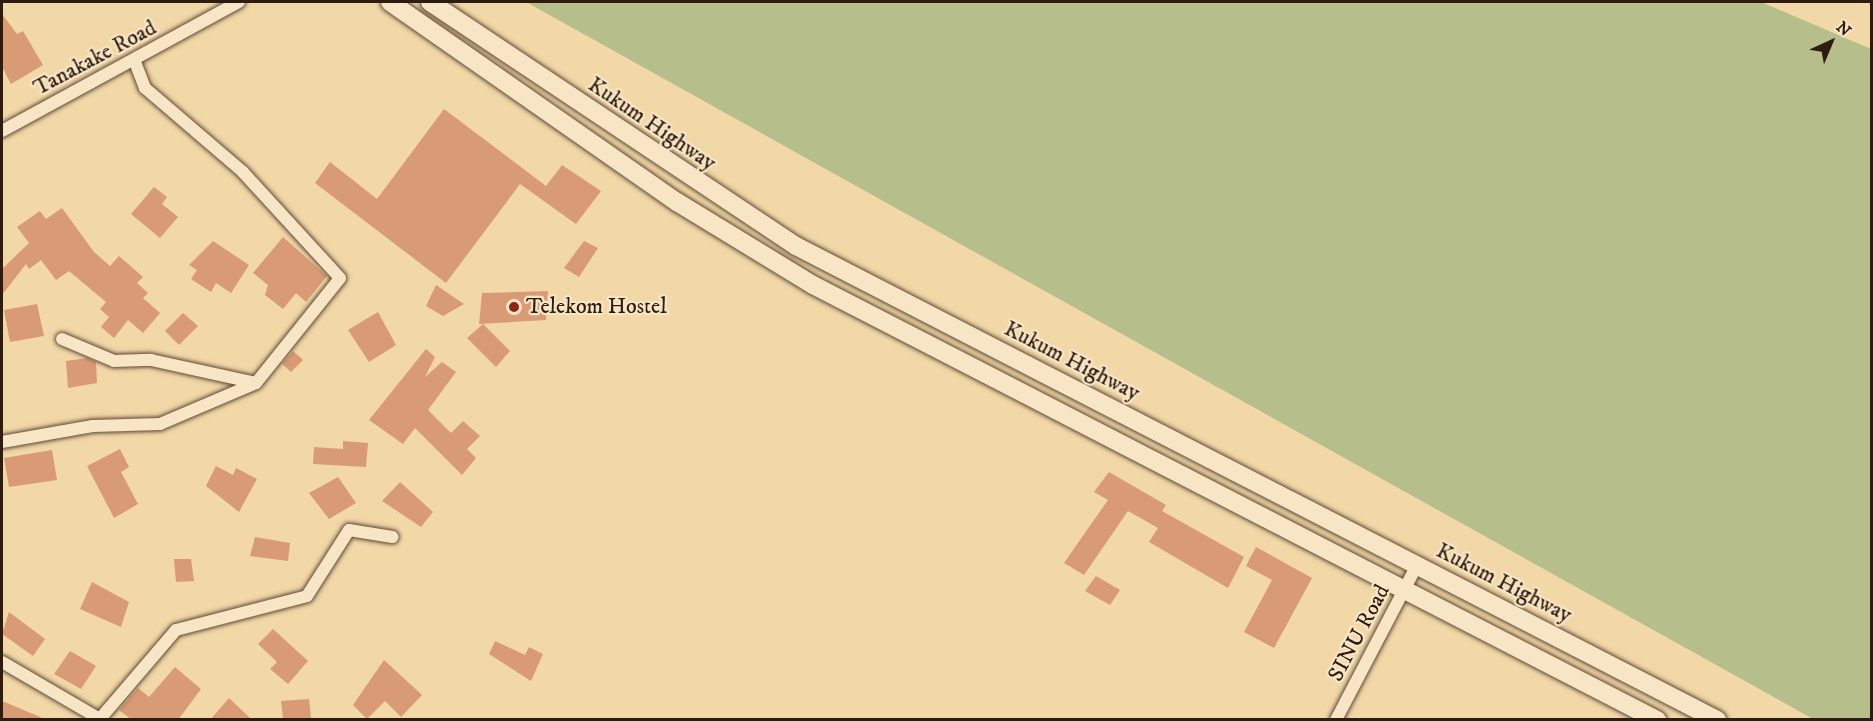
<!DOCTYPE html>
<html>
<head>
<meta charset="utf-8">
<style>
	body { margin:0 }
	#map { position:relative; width:1873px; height:721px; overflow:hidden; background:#f2d7a7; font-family:"IM FELL DW Pica",serif }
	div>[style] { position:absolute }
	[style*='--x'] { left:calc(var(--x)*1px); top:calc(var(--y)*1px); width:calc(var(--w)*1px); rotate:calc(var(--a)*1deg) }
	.green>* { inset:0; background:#b6bf8b }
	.building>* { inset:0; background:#d99b76 }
	.roads { filter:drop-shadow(0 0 2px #5f4b36) drop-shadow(0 0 2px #5f4b36) }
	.minor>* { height:12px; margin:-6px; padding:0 6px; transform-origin:6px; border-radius:6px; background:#f7e5c6 }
	.secondary>* { height:18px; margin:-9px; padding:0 9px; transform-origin:9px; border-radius:9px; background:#f7e5c6 }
	.dots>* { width:16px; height:16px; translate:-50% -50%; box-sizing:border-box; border:3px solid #f7e5c6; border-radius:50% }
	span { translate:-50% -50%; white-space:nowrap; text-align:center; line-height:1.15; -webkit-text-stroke:4.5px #f7e5c6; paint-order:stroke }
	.street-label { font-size:22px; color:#2e1c10 }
	.poi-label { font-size:22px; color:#2e1c10 }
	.left { translate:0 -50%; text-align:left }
	.frame { position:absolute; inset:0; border:3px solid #2e1c10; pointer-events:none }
	.north { position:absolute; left:1801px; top:12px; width:60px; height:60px; -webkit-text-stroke:4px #f7e5c6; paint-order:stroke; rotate:44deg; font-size:16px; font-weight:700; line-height:24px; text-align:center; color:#2e1c10 }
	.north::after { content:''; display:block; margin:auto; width:21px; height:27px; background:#2e1c10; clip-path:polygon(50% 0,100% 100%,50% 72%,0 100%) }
</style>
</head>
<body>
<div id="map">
	<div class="green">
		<i style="clip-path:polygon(526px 2px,1761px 2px,1871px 49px,1871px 719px,1813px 719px)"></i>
	</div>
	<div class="building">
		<i style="clip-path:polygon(2px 14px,17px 34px,23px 31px,43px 65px,11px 84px,2px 67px)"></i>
		<i style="clip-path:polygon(444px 109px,546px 186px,562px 165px,601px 191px,576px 224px,520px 184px,446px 283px,315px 183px,330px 162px,377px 199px)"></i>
		<i style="clip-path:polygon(154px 187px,167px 197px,162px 204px,178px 217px,160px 238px,131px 214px)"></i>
		<i style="clip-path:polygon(62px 208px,94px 252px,110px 266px,119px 256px,143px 277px,137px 283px,148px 293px,143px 298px,160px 313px,143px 333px,128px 320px,114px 338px,101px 327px,109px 317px,100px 309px,106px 302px,69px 271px,56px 280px,41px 260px,29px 269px,26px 264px,2px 295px,2px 269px,29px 243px,17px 227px,40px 211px,46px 219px)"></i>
		<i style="clip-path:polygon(283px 237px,327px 276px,306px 302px,296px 293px,283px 309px,265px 295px,268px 285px,253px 273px)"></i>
		<i style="clip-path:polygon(213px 241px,249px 265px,231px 293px,216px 283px,211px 292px,191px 279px,197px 270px,189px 265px)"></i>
		<i style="clip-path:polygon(584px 241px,598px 248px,579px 277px,564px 268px)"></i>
		<i style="clip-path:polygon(436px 285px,464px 304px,443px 316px,426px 306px)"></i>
		<i style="clip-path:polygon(548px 291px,546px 320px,479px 324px,482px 293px)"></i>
		<i style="clip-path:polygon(37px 304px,44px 336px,10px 342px,4px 310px)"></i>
		<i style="clip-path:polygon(378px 312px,396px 345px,369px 362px,348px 330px)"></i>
		<i style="clip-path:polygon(183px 313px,198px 326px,179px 345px,165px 331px)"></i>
		<i style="clip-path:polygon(483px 324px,510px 351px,496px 367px,467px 338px)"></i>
		<i style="clip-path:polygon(426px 349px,435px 357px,425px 377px,442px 362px,456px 372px,428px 410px,451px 433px,463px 421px,480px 436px,467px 449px,476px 458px,462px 475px,415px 428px,403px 444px,369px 420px)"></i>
		<i style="clip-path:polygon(293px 351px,303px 360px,291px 372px,282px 364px)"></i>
		<i style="clip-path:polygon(87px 358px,96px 362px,97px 383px,68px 388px,66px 361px)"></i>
		<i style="clip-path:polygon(343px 441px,368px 443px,366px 467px,313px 464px,314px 447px,343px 449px)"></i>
		<i style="clip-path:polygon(120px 449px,129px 467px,121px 472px,138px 504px,114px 518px,87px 466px)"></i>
		<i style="clip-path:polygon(52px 450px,57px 480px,9px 487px,4px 458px)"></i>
		<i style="clip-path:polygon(216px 466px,233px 475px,236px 468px,257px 479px,239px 512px,206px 486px)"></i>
		<i style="clip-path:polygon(1109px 472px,1166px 505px,1162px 511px,1244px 557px,1228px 588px,1149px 542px,1158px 528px,1128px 511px,1084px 575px,1064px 563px,1108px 500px,1094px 492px)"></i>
		<i style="clip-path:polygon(338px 477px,356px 503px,329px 519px,309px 493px)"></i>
		<i style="clip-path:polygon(400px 482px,433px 512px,421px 527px,382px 501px)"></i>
		<i style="clip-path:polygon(255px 537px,290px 543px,288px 561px,250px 556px)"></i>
		<i style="clip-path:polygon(1256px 547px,1312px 578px,1274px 648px,1244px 632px,1272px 580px,1246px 566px)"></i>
		<i style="clip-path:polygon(174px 559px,191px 559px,194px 581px,176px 582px)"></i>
		<i style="clip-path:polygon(1096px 576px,1120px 590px,1110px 605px,1085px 591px)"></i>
		<i style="clip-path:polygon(92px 582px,129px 602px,121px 627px,80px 609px)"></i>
		<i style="clip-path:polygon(9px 612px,45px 639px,33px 656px,2px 634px)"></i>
		<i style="clip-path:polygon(273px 629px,308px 661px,288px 684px,270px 669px,277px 662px,258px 644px)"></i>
		<i style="clip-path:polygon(495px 641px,525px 655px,529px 647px,543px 654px,531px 681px,489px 654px)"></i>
		<i style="clip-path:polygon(70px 651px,96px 666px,81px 689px,54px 674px)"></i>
		<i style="clip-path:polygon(384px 660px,422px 695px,401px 717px,385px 701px,367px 719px,353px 705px)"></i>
		<i style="clip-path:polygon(175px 667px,201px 689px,178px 720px,132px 720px,119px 710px,138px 688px,149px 697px)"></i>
		<i style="clip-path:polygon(229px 698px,252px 720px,210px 720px)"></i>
		<i style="clip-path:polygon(309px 699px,311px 718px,283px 719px,281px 701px)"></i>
		<i style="clip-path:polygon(2px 701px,45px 719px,45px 720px,2px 720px)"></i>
	</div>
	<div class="roads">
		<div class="minor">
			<i style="--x:2;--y:131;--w:270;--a:-28.6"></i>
			<i style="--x:62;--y:339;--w:56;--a:22.9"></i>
			<i style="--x:114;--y:361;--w:37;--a:-2"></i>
			<i style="--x:151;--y:360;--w:107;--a:12.4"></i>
			<i style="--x:256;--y:383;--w:134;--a:-51.3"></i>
			<i style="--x:340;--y:278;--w:144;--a:-132.5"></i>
			<i style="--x:243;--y:172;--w:129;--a:-139.4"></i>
			<i style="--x:145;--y:88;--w:28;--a:-111"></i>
			<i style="--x:2;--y:442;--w:92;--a:-10"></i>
			<i style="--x:93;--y:426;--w:67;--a:-1.7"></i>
			<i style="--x:160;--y:424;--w:104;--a:-23.1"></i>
			<i style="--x:2;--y:662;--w:113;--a:30.2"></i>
			<i style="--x:99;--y:720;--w:118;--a:-49.5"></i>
			<i style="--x:176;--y:630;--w:135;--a:-14.5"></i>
			<i style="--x:307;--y:596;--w:78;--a:-57.5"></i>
			<i style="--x:349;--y:530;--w:44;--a:9.2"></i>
			<i style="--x:1336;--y:720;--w:175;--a:-62.4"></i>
		</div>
		<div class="secondary">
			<i style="--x:390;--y:2;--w:350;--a:34.9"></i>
			<i style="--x:677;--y:202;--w:159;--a:31.4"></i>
			<i style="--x:813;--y:285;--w:950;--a:27.27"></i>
			<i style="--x:430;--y:2;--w:440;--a:33.7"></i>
			<i style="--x:796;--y:246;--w:1036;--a:27.23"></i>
		</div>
	</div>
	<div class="dots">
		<i style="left:514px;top:307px;background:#8f2418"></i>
	</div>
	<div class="street-label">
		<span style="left:95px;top:58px;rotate:-28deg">Tanakake Road</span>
		<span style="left:652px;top:124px;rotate:34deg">Kukum Highway</span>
		<span style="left:1072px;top:361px;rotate:27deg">Kukum Highway</span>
		<span style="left:1504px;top:583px;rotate:27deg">Kukum Highway</span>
		<span style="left:1359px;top:633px;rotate:-62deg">SINU Road</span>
	</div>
	<div class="poi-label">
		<span class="left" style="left:526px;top:307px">Telekom Hostel</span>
	</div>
	<div class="frame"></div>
	<div class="north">N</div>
</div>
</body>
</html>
